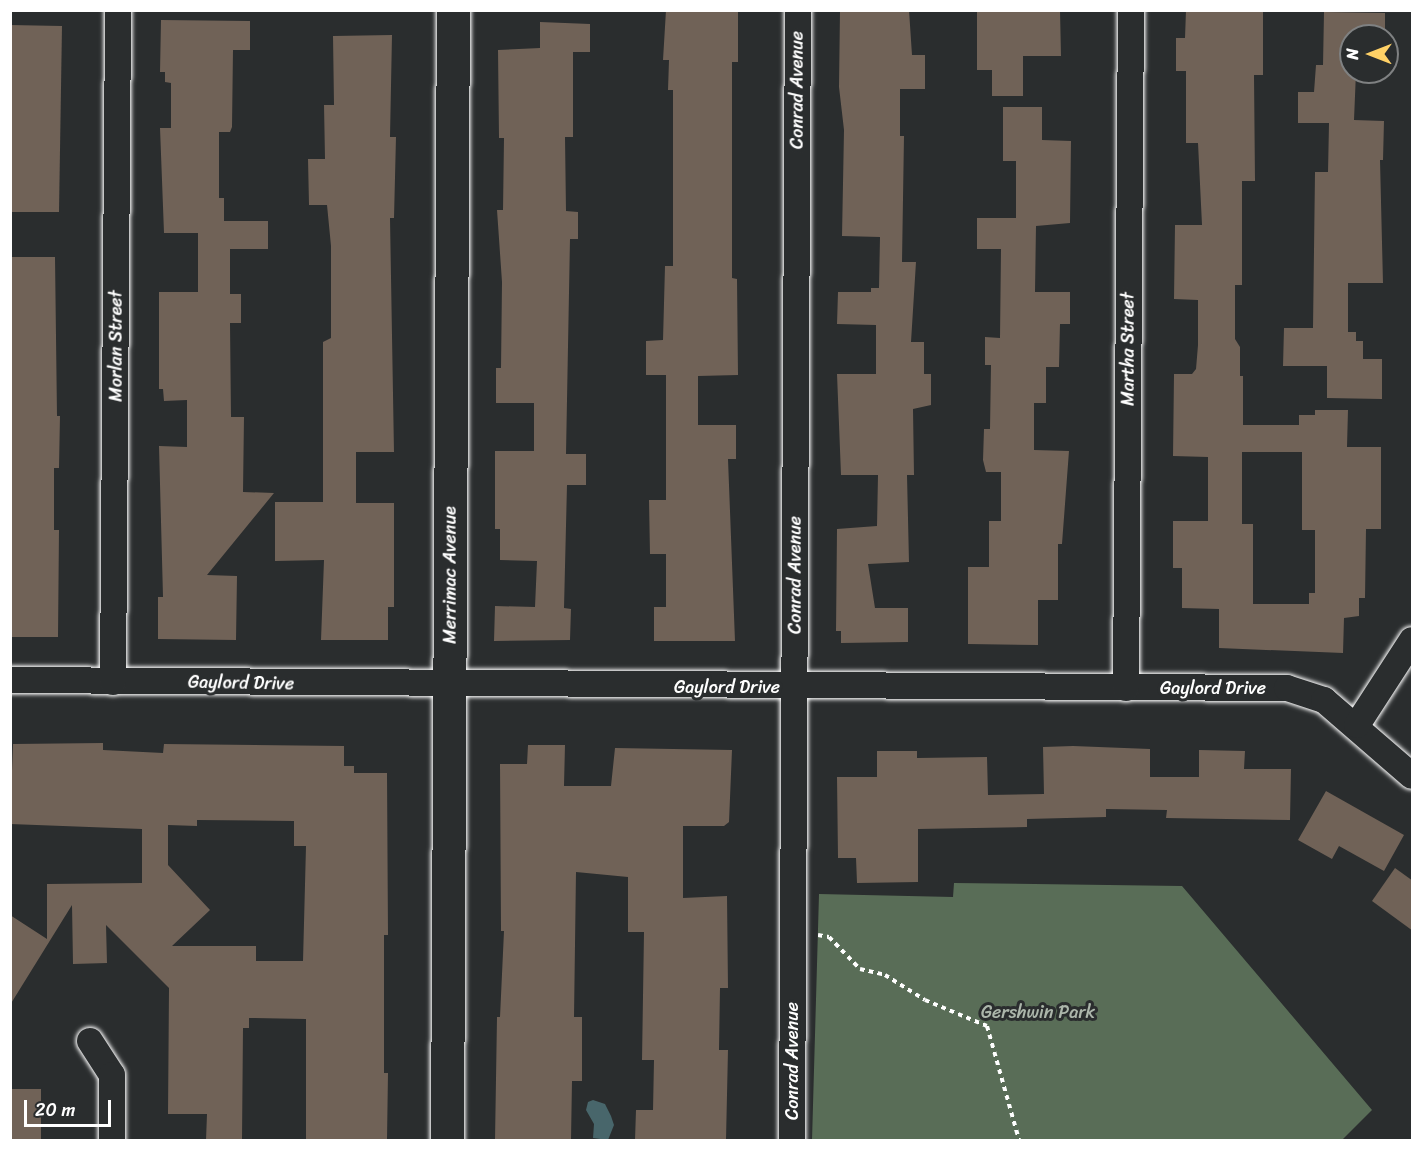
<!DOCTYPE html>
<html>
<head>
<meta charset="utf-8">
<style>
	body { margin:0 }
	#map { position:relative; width:1423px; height:1151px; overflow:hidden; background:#2a2d2e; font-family:Sriracha,sans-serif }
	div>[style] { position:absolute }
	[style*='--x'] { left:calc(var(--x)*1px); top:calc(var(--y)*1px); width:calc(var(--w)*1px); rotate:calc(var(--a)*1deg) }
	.green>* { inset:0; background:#596d57 }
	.water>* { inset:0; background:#48666b }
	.building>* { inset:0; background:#706257 }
	.path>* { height:4px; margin-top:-2px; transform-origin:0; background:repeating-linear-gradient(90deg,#fff 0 4.5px,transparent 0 9px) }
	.roads { filter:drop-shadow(0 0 2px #fff) drop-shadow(0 0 2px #fff) }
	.street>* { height:26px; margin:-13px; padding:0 13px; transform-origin:13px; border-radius:13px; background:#2a2d2e }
	.secondary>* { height:33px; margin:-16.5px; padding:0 16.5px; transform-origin:16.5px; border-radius:16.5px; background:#2a2d2e }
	span { translate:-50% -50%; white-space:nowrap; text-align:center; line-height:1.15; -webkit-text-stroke:6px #2a2d2e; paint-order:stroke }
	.street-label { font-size:18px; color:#fff }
	.park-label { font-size:18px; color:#acb6ab }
	.frame { position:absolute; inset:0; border:12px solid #fff; pointer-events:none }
	.north { position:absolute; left:1339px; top:24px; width:60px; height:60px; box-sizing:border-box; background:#2a2d2e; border:2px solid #7f8182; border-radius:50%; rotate:270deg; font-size:16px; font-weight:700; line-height:24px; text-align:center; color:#fff }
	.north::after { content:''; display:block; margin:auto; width:21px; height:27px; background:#ffd166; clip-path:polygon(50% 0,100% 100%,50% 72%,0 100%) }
	.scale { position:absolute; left:24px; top:1100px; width:87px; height:27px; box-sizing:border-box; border:3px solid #fff; border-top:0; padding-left:8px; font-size:18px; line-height:21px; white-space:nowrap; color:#fff; -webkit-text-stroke:4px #2a2d2e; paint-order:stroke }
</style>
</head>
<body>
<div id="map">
	<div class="green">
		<i style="clip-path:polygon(954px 883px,1182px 886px,1372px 1110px,1342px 1140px,812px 1140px,819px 894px,953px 897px)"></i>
	</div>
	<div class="water">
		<i style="clip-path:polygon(593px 1100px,605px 1104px,611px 1116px,614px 1125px,608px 1140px,593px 1138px,594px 1124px,586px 1110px,588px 1102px)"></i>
	</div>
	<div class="building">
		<i style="clip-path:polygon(666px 10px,738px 10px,738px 62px,732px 62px,732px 278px,737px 279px,738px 375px,698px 376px,698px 425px,736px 425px,736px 459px,728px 459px,735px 641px,654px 641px,654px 607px,666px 607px,666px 554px,650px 554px,649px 500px,666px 500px,666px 375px,646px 375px,646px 341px,663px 340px,665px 266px,673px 266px,673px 90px,668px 90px,669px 60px,663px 60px)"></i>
		<i style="clip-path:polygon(840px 10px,909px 10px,912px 55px,925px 55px,925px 89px,900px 89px,900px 136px,904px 136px,902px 262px,916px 262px,911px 342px,924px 342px,924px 374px,931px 374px,931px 405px,913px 409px,914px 475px,907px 475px,909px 562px,868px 564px,875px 608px,908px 608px,908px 642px,841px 643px,841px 631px,836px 631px,837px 529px,877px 526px,878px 475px,841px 475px,837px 374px,876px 374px,876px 325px,837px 324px,838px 292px,871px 292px,871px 288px,879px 288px,880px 237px,842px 236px,844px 130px,839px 87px)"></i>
		<i style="clip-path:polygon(977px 10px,1060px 10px,1061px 56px,1023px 56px,1023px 96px,992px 96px,992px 70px,977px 70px)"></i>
		<i style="clip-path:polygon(evenodd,1186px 10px,1263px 10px,1263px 75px,1254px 75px,1255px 181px,1242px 181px,1242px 285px,1235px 285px,1235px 339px,1240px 347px,1240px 376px,1243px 376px,1243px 425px,1299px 425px,1299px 415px,1315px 415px,1315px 410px,1348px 410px,1347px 447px,1381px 447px,1381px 529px,1366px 529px,1365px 598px,1359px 598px,1359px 616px,1344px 618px,1343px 653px,1219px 648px,1219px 609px,1182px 608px,1182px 568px,1173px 568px,1173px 521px,1208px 521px,1208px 457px,1173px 456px,1174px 374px,1192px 374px,1196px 369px,1198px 345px,1198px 300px,1174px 299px,1175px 225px,1202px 225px,1198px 143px,1186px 143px,1186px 71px,1176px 71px,1176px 38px,1185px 38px,1186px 10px,1242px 452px,1302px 452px,1302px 530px,1315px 530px,1315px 593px,1309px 593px,1309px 604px,1253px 604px,1253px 524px,1242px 524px,1242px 452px)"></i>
		<i style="clip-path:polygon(1324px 12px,1385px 13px,1385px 36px,1351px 36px,1351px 72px,1356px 72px,1354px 120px,1384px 121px,1383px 160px,1380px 160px,1383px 283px,1348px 283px,1348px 332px,1356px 332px,1356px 341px,1363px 341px,1363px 359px,1382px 359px,1382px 399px,1327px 398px,1327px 366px,1283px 366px,1284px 328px,1313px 328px,1315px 172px,1328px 172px,1329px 123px,1298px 123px,1298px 92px,1314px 92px,1316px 65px,1323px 65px)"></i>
		<i style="clip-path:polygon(161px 20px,250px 21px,250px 50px,233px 50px,232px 127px,230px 132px,219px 132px,219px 198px,224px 198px,224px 221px,268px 221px,268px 249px,230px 249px,230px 294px,241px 294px,241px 323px,230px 323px,231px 417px,244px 417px,243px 492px,274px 493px,207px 575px,237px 576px,236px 640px,158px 639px,158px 597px,163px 597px,159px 446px,187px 447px,187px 400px,164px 401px,163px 389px,159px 389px,159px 292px,198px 292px,198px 233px,164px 233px,160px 128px,171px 128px,171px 83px,165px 82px,165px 72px,160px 72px)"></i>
		<i style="clip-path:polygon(540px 22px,590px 24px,590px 52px,573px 52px,573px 137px,565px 137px,566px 211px,578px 212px,578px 239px,570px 239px,566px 454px,586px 454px,586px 485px,567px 485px,564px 608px,571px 609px,570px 640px,494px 641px,495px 606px,535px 607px,537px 561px,500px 560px,500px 529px,495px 529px,495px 451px,534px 451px,534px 403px,496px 403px,496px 368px,501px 368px,502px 282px,497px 210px,503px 210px,504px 138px,499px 138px,498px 50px,540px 48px)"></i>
		<i style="clip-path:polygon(10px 25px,62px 26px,59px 212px,10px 212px)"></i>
		<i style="clip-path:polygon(392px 35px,390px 137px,396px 137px,394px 218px,390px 218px,394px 452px,356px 452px,356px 503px,394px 503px,394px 607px,388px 607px,388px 640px,321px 640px,324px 560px,275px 561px,275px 502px,323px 502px,323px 342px,331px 338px,331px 246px,327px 205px,309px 205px,308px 159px,325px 159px,324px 105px,334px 105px,333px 36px)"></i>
		<i style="clip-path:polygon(1003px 107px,1042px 107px,1042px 140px,1071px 141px,1070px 223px,1036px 226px,1035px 292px,1070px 292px,1070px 324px,1060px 324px,1059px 367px,1046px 367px,1046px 403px,1034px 403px,1034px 450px,1069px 451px,1062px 544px,1058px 544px,1058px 600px,1038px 600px,1038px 645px,968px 644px,968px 567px,989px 567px,989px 521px,1001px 521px,1001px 472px,986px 472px,983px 460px,984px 429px,990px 429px,991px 365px,985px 365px,985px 337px,1000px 338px,1001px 249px,977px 249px,977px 218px,1016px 218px,1016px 161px,1003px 161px)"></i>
		<i style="clip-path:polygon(10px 257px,55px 257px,57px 416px,60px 416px,59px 468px,54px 468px,54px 530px,59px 530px,58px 637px,10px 637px)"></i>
		<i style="clip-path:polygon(evenodd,103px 743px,103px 750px,163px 753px,164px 744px,344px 746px,344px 766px,354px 766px,354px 773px,387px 773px,388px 935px,384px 935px,384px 1073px,388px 1073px,387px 1140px,306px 1140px,306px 1019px,249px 1018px,249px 1028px,243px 1028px,242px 1140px,206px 1140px,207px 1114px,168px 1114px,169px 988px,106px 925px,107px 963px,73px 964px,72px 905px,10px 1005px,10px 915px,47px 939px,47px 884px,142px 883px,142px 829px,10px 824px,13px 744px,103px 743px,197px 820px,294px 821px,294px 846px,306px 846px,303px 961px,256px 961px,256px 946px,172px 946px,210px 910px,168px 865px,168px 825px,197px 826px,197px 820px)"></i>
		<i style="clip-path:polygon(528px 745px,565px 745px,564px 786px,611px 786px,615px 748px,732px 750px,729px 822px,724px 826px,683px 826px,683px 898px,727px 896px,728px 988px,720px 988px,719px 1050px,728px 1050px,726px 1140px,635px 1140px,636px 1110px,653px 1110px,654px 1060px,642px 1060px,644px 932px,628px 932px,628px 877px,576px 872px,574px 1017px,582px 1017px,582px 1081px,572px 1081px,571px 1140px,495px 1140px,497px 1017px,500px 1017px,504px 931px,501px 931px,500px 764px,527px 764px)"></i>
		<i style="clip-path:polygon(1073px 746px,1150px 749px,1150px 777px,1199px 777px,1199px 750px,1245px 751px,1244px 769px,1291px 769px,1290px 820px,1166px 818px,1167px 810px,1106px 809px,1106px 817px,1027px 819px,1027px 827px,918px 829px,918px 882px,857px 883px,856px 858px,838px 858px,837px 777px,877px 777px,877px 751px,917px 751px,917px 758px,987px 757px,988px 795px,1044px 794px,1043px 747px)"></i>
		<i style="clip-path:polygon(1326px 791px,1404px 835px,1384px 871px,1339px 846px,1332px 859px,1298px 840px)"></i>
		<i style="clip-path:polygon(1395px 868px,1413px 881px,1413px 931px,1372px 901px)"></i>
		<i style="clip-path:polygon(10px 1089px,41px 1089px,41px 1140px,10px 1140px)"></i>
	</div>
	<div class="path">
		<i style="--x:818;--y:935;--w:11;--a:10"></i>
		<i style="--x:829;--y:937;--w:45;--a:45.9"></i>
		<i style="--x:860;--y:969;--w:26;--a:13"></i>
		<i style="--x:885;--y:975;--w:47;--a:32"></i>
		<i style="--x:925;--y:1000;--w:67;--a:22.8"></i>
		<i style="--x:987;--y:1026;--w:118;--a:74.3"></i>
	</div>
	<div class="roads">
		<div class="street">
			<i style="--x:10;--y:680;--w:1277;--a:0.36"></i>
			<i style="--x:1287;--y:688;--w:39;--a:18"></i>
			<i style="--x:1324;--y:700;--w:116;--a:40.8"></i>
			<i style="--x:113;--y:682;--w:672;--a:-89.57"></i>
			<i style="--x:1126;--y:688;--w:678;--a:-89.58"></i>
			<i style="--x:1357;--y:725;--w:101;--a:-57.1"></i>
			<i style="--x:90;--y:1041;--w:40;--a:57.1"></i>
			<i style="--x:112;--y:1075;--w:65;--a:90"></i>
			<i style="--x:792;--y:1140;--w:1130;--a:-89.7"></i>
		</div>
		<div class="secondary">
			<i style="--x:447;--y:1140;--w:1130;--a:-89.7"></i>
		</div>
	</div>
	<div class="street-label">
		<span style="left:797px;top:90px;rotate:-90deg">Conrad Avenue</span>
		<span style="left:116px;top:346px;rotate:-90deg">Morlan Street</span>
		<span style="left:1128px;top:349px;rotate:-90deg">Martha Street</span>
		<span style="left:450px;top:575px;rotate:-90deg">Merrimac Avenue</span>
		<span style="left:795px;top:575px;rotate:-90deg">Conrad Avenue</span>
		<span style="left:241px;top:683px;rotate:1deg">Gaylord Drive</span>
		<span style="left:727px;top:687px">Gaylord Drive</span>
		<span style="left:1213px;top:688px">Gaylord Drive</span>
		<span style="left:792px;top:1061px;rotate:-90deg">Conrad Avenue</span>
	</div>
	<div class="park-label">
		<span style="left:1038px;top:1012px">Gershwin Park</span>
	</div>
	<div class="frame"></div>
	<div class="north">N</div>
	<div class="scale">20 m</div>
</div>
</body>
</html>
